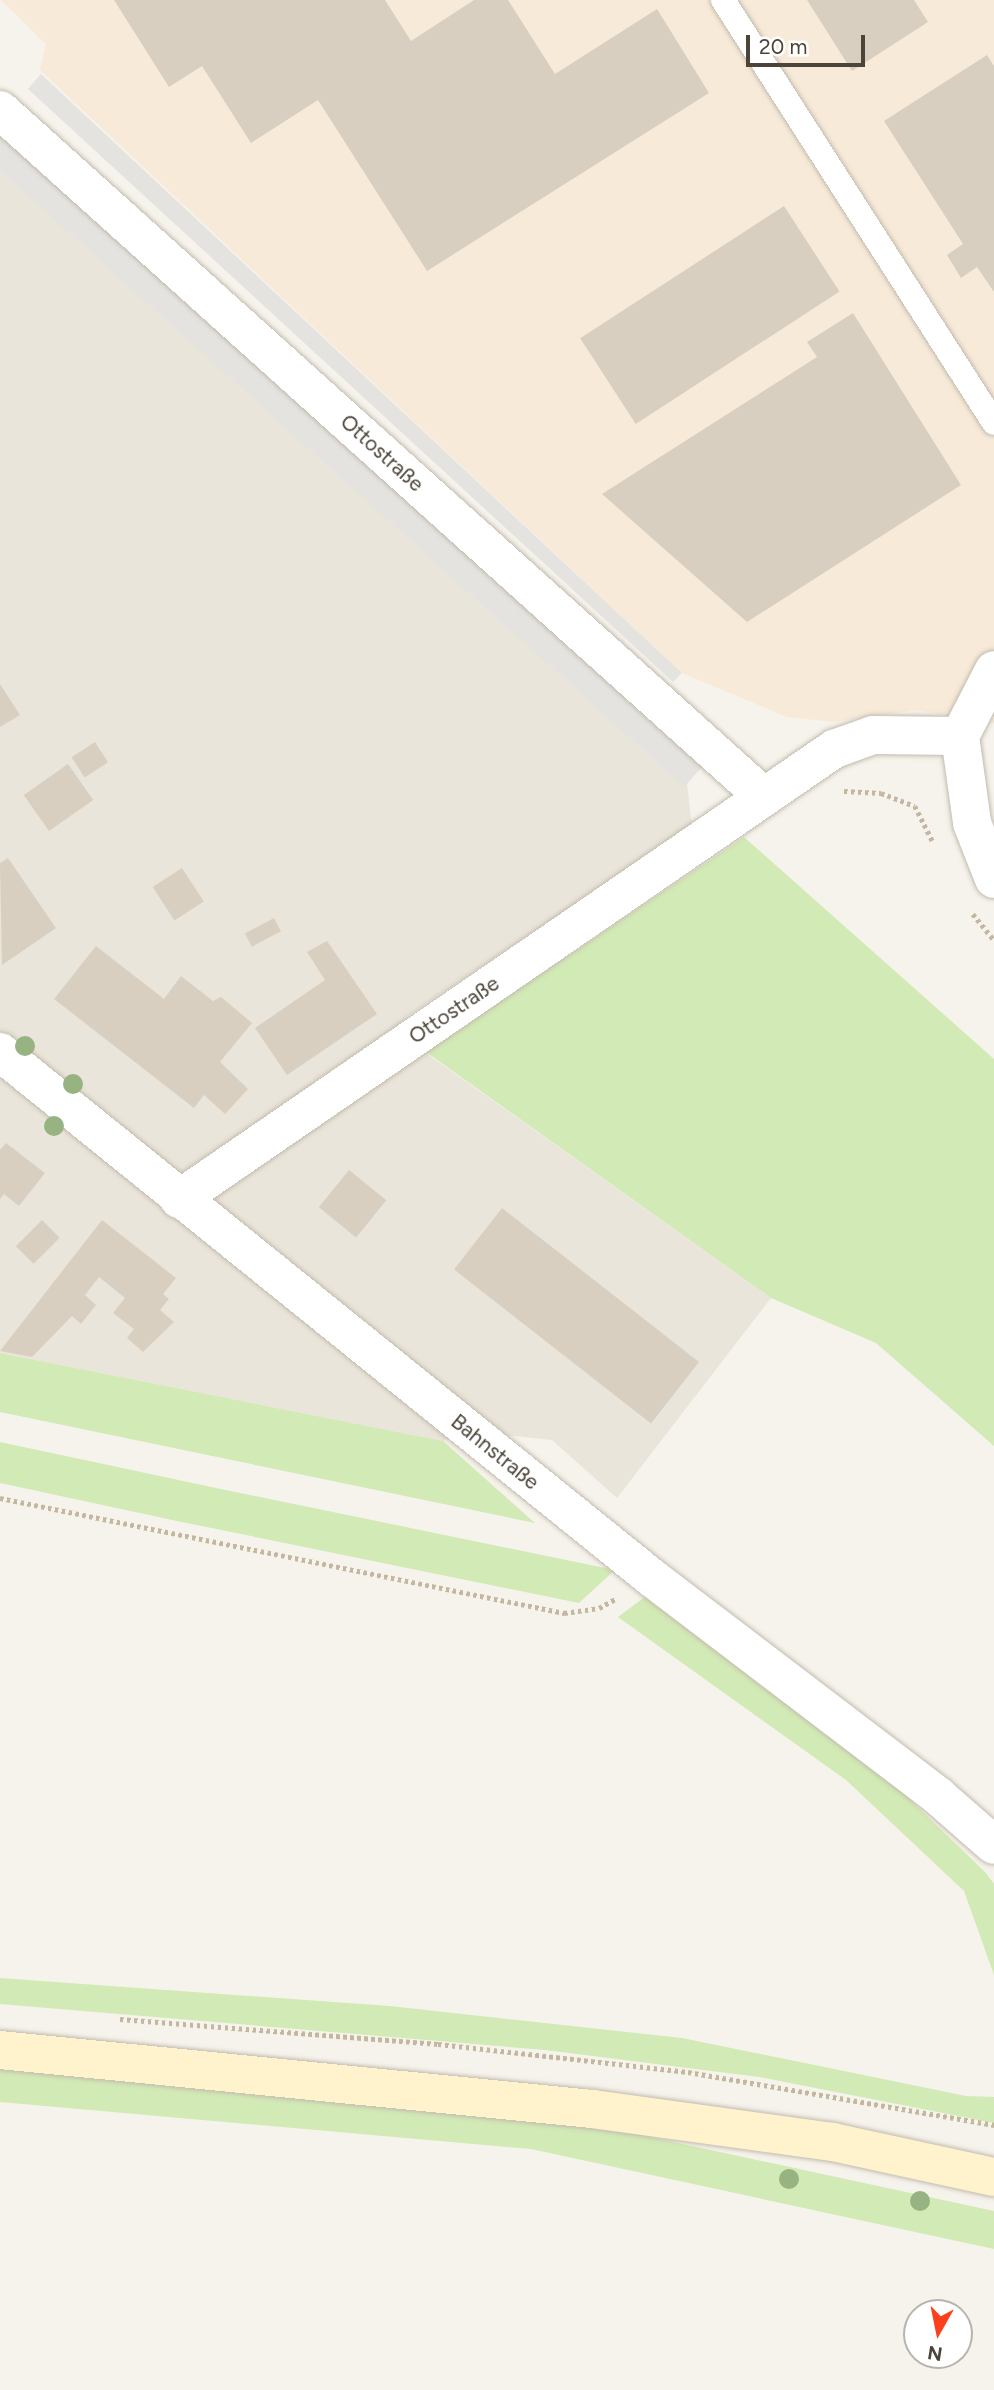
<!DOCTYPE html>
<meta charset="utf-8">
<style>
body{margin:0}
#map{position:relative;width:994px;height:2390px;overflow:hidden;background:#f6f3ec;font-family:Figtree,sans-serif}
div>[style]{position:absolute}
.residential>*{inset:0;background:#eae5da}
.commercial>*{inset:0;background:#f7ead8}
.green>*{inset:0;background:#d2eab5}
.parking>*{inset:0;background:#e5e3e0;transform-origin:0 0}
.building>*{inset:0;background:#d8cfc1;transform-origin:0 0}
.path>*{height:4.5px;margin-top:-2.25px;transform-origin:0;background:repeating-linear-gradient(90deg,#c4b79f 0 3.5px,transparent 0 7px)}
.roads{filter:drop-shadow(0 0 2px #c2bbae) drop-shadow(0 0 2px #c2bbae)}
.lane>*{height:24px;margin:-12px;padding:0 12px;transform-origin:12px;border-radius:12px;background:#fff}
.street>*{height:38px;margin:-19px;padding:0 19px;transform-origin:19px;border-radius:19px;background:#fff}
.secondary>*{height:38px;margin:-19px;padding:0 19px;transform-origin:19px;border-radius:19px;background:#fff3cd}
.trees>*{width:20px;height:20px;margin:-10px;border-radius:50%;background:#97b381}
span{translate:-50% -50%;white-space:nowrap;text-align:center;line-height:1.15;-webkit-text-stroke:5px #fff;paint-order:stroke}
.street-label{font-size:21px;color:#4b4439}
.north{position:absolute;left:903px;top:2299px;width:70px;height:70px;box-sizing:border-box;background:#fff;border:2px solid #b7b4b0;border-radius:50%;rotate:189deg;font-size:19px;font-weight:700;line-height:28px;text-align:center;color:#4b4439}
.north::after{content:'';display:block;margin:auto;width:24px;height:32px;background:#fc3f1d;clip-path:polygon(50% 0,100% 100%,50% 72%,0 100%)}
.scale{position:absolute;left:746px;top:35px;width:119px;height:32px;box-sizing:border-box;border:4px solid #4b4439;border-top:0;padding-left:9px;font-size:21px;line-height:24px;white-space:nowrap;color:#4b4439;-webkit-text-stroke:5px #fff;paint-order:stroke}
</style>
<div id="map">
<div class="residential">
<div style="clip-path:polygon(0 158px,687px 783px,692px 826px,406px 1017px,426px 1053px,771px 1298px,617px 1498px,552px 1440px,469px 1431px,443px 1441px,0 1353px)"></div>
</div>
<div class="commercial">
<div style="clip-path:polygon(1px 0,994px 0,994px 723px,916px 710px,833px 722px,787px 717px,682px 673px,40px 70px,46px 44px)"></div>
</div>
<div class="green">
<div style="clip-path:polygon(744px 837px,994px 1059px,994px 1446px,876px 1343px,771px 1298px,426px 1052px)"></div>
<div style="clip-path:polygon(0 1353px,443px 1441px,535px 1523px,0 1412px)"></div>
<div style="clip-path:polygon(0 1442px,216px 1488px,615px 1570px,579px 1603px,177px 1521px,0 1483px)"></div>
<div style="clip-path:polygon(646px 1596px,900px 1790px,986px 1873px,994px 1884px,994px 1975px,964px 1891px,846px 1780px,618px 1617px)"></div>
<div style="clip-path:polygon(0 1978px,390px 2006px,682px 2038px,966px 2096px,994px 2097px,994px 2123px,759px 2077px,545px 2050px,0 2004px)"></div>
<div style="clip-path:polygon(0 2069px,576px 2121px,994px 2211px,994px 2249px,531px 2149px,0 2102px)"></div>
</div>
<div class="parking">
<div style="clip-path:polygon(41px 74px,682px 673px,673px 682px,28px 89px)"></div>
<div style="left:0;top:121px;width:954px;height:37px;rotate:42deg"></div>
</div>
<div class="building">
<div style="clip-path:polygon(114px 0,385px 0,411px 41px,474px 0,508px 0,555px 74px,657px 9px,709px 93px,427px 271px,318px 100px,251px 143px,202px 66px,169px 87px)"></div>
<div style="clip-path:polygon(807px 0,914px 0,928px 22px,852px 71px)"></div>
<div style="clip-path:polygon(987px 55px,994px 66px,994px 292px,977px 267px,961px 278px,947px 255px,963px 244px,884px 121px)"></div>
<div style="left:784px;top:206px;width:102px;height:243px;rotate:57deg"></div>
<div style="clip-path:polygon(853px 313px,961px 485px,747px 622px,602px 494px,817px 357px,807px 342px)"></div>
<div style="clip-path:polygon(0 684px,20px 715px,0 727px)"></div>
<div style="left:95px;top:742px;width:24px;height:28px;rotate:57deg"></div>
<div style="left:68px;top:764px;width:44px;height:54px;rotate:55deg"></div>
<div style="clip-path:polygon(8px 858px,56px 928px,2px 965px,0 863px)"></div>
<div style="left:182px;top:868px;width:40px;height:35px;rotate:57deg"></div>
<div style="left:274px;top:918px;width:15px;height:33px;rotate:62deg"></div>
<div style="clip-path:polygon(327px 941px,377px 1014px,287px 1075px,255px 1028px,325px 980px,307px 952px)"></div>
<div style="clip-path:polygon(96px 946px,164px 999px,181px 976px,213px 1001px,221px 997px,252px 1023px,220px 1062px,248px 1089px,225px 1114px,204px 1095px,194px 1108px,54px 999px)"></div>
<div style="clip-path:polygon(6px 1143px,45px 1173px,19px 1206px,4px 1194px,0 1199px,0 1150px)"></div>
<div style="left:349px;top:1170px;width:48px;height:48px;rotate:39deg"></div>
<div style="left:502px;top:1208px;width:250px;height:78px;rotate:38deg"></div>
<div style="left:42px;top:1220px;width:25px;height:37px;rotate:45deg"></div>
<div style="clip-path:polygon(102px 1220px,176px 1278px,163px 1294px,169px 1299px,160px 1310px,174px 1322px,143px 1352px,127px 1338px,134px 1329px,113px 1313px,125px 1298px,99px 1277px,85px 1295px,96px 1305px,81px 1324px,72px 1316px,32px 1357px,0 1351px)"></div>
</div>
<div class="path">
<div style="left:844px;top:791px;width:37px;rotate:3deg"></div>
<div style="left:881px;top:793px;width:36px;rotate:21deg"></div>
<div style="left:915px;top:806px;width:40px;rotate:63.4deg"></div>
<div style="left:973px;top:914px;width:33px;rotate:51deg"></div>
<div style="left:0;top:1498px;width:576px;rotate:11.52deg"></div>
<div style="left:564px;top:1613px;width:35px;rotate:-8deg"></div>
<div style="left:599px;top:1608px;width:18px;rotate:-29deg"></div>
<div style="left:120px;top:2019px;width:319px;rotate:4.5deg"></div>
<div style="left:438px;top:2044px;width:252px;rotate:6.4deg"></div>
<div style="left:688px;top:2072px;width:311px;rotate:9.8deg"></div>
</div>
<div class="roads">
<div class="lane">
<div style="left:723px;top:0;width:502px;rotate:57.35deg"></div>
</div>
<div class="street">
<div style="left:0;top:110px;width:1027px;rotate:41.96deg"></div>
<div style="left:960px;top:736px;width:88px;rotate:82.1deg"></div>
<div style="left:972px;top:823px;width:60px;rotate:68.6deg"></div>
<div style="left:0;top:1052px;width:838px;rotate:38.89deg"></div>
<div style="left:652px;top:1578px;width:360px;rotate:37.3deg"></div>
<div style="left:938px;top:1796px;width:74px;rotate:41.2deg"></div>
<div style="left:179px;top:1199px;width:795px;rotate:-34.49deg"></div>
<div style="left:834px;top:749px;width:41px;rotate:-19.7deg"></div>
<div style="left:873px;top:735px;width:87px;rotate:0.7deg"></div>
<div style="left:960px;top:736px;width:74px;rotate:-62.7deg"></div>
</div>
<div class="secondary">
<div style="left:0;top:2050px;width:595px;rotate:5.69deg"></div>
<div style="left:592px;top:2109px;width:243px;rotate:7.8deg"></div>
<div style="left:833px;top:2142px;width:165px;rotate:12.3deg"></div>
</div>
</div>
<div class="trees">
<div style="left:25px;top:1046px"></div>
<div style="left:73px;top:1084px"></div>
<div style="left:54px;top:1126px"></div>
<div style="left:789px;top:2179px"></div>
<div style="left:920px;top:2201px"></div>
</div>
<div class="street-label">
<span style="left:382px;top:453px;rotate:42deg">Ottostraße</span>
<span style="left:454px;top:1010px;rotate:-34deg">Ottostraße</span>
<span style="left:495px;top:1452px;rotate:39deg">Bahnstraße</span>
</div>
<div class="north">N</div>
<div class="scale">20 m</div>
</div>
